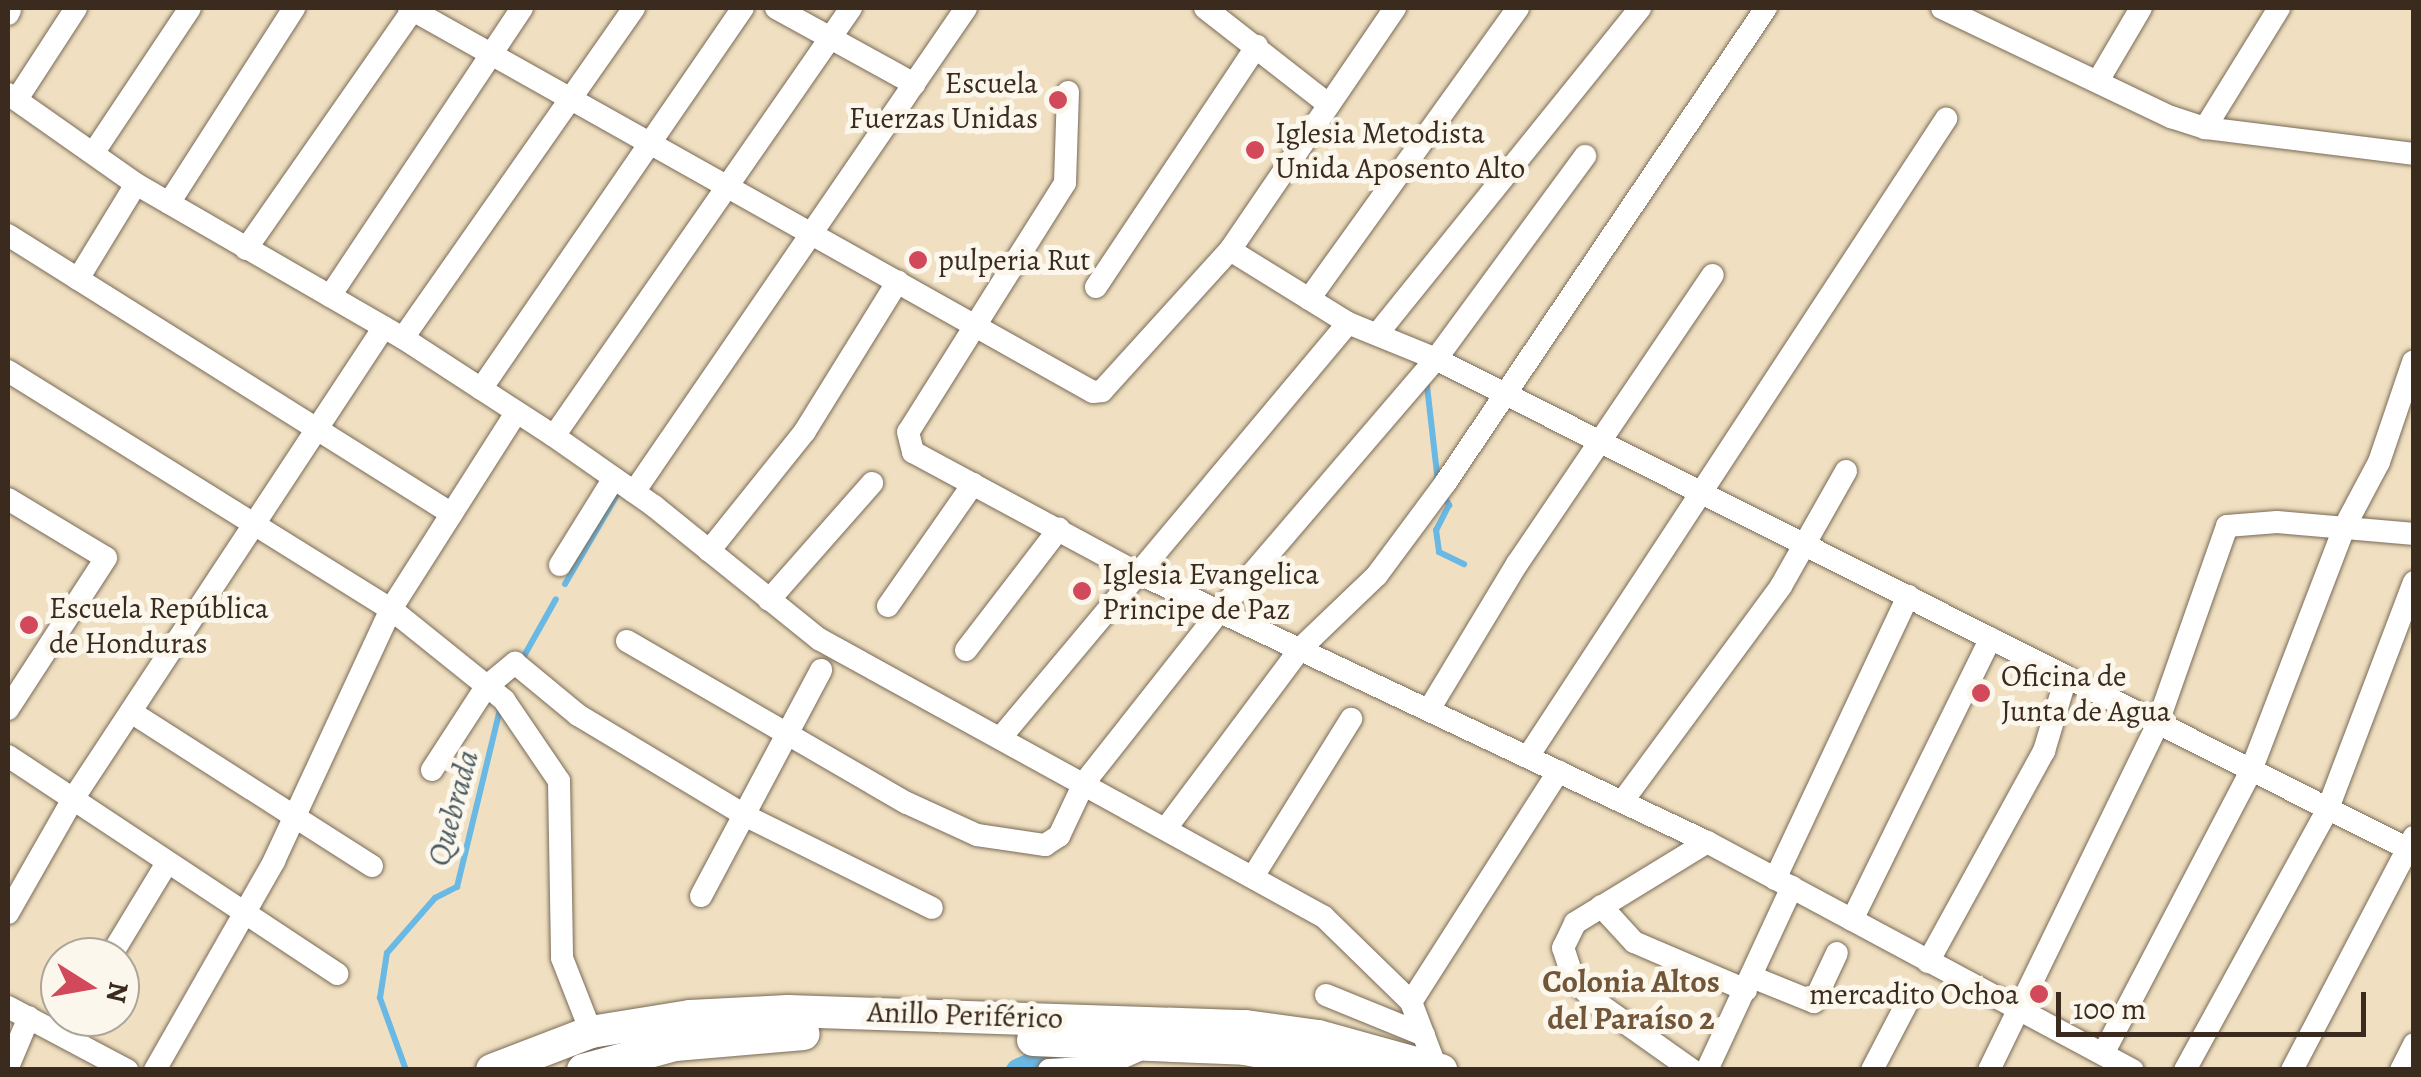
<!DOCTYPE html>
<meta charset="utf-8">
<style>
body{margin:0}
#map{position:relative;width:2421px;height:1077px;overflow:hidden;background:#f0e0c1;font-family:Alegreya,serif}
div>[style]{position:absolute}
.stream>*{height:6px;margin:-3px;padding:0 3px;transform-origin:3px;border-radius:3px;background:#6ab8e4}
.canal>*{height:22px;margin:-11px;padding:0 11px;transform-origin:11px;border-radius:11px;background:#6ab8e4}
.roads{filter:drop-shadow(0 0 2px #7a6a57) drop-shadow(0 0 2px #7a6a57)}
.minor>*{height:22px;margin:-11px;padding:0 11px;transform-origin:11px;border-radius:11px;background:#fff}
.highway>*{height:32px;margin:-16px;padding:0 16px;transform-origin:16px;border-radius:16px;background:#fff}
.dots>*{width:28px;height:28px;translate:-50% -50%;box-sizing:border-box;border:5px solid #fbf7ec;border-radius:50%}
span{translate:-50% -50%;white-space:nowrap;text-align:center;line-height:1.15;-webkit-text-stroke:10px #fbf7ec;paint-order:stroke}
.poi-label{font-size:30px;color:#3b2a1e}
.right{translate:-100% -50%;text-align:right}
.left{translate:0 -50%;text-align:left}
.street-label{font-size:30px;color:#3b2a1e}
.water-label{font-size:32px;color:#4b5c63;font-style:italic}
.neighbourhood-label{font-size:32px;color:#72563a;font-weight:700}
.frame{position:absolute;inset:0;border:10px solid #3b2a1e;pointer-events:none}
.north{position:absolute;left:40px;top:937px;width:100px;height:100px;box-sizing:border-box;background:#fbf7ec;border:2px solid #aea59a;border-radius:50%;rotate:101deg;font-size:28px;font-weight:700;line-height:40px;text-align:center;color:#3b2a1e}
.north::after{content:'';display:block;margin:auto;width:35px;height:45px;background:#d1495b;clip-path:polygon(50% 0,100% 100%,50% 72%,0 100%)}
.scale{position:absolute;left:2056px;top:992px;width:310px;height:45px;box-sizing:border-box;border:5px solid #3b2a1e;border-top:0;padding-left:12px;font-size:30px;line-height:35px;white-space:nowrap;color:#3b2a1e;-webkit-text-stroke:8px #fbf7ec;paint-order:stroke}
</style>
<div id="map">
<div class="stream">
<div style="left:1426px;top:377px;width:107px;rotate:83.5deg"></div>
<div style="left:1443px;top:494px;width:13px;rotate:61deg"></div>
<div style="left:1449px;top:505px;width:28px;rotate:117deg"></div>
<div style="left:1436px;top:530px;width:22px;rotate:82deg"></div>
<div style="left:1439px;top:552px;width:28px;rotate:26deg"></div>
<div style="left:565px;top:584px;width:105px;rotate:-59.8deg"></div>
<div style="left:524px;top:656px;width:65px;rotate:-60.7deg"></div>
<div style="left:406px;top:1070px;width:77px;rotate:-109.9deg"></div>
<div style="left:380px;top:998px;width:46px;rotate:-81.2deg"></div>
<div style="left:387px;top:953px;width:73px;rotate:-48.9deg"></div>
<div style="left:435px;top:898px;width:25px;rotate:-27deg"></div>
<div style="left:457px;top:887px;width:183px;rotate:-76.4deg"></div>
</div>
<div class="canal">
<div style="left:1017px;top:1070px;width:34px;rotate:-24deg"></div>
</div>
<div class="roads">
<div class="minor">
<div style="left:409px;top:8px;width:784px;rotate:29.31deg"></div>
<div style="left:1093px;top:392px;width:9px;rotate:-6deg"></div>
<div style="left:1102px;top:391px;width:190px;rotate:-47.8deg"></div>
<div style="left:1230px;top:250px;width:293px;rotate:-55.7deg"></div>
<div style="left:776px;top:8px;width:158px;rotate:28.8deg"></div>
<div style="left:1205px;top:8px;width:157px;rotate:38deg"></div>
<div style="left:1942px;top:8px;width:254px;rotate:25.5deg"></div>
<div style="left:2171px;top:117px;width:36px;rotate:18deg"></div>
<div style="left:2205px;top:128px;width:211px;rotate:7.1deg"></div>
<div style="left:8px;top:14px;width:4px;rotate:-63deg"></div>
<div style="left:2098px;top:81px;width:85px;rotate:-59.5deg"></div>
<div style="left:1068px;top:92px;width:91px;rotate:91.9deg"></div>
<div style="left:1065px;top:183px;width:294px;rotate:122.2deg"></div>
<div style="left:908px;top:432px;width:21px;rotate:76deg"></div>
<div style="left:913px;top:452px;width:258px;rotate:28.3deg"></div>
<div style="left:1140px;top:574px;width:627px;rotate:25.3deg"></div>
<div style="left:1707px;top:842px;width:483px;rotate:28.2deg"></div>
<div style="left:8px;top:94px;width:156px;rotate:35.1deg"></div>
<div style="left:136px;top:184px;width:308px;rotate:30deg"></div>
<div style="left:403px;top:338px;width:180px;rotate:33deg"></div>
<div style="left:554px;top:436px;width:122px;rotate:35deg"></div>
<div style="left:654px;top:506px;width:212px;rotate:38.9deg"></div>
<div style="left:819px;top:639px;width:576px;rotate:28.83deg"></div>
<div style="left:1324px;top:917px;width:122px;rotate:44.3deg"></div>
<div style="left:1411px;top:1002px;width:73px;rotate:69.1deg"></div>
<div style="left:17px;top:99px;width:108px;rotate:-57deg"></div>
<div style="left:2205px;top:128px;width:141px;rotate:-58.3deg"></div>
<div style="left:94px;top:152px;width:173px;rotate:-56.3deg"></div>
<div style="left:169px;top:203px;width:232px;rotate:-57.3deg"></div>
<div style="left:8px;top:235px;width:524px;rotate:32.14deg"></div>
<div style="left:246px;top:249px;width:292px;rotate:-55.1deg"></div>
<div style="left:1230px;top:250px;width:139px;rotate:31.7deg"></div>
<div style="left:1348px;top:323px;width:95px;rotate:22.2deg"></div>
<div style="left:1436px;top:359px;width:1095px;rotate:26.75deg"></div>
<div style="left:78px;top:279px;width:111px;rotate:-58.6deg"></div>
<div style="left:1096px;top:287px;width:290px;rotate:-56.3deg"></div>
<div style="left:330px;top:296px;width:346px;rotate:-56.3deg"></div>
<div style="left:1309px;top:299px;width:358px;rotate:-54.3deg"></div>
<div style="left:1378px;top:333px;width:417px;rotate:-51.1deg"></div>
<div style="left:403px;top:338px;width:403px;rotate:-55deg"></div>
<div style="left:8px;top:371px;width:451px;rotate:31.9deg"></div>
<div style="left:391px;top:609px;width:145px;rotate:38.8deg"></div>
<div style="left:504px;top:700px;width:98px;rotate:55.8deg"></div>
<div style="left:559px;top:781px;width:177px;rotate:89deg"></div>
<div style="left:562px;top:958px;width:79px;rotate:68.6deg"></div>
<div style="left:481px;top:389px;width:462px;rotate:-55.5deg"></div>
<div style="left:554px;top:436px;width:521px;rotate:-55.24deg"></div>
<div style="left:634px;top:492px;width:587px;rotate:-55.55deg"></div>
<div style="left:8px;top:499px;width:114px;rotate:31deg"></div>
<div style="left:106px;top:558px;width:180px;rotate:123deg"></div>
<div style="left:709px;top:551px;width:154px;rotate:-51.3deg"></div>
<div style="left:805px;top:431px;width:176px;rotate:-58.2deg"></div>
<div style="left:560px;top:565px;width:102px;rotate:-58.2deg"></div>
<div style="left:769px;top:600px;width:156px;rotate:-48.6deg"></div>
<div style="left:888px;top:606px;width:149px;rotate:-55.1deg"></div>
<div style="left:627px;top:641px;width:323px;rotate:30.1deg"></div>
<div style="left:907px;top:803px;width:77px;rotate:24.6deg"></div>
<div style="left:977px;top:835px;width:69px;rotate:8.4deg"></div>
<div style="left:1045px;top:845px;width:17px;rotate:-33deg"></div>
<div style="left:1059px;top:836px;width:59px;rotate:-64.7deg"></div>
<div style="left:1084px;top:783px;width:218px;rotate:-51.7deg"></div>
<div style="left:1219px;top:612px;width:333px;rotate:-49.4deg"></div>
<div style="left:1436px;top:359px;width:252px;rotate:-53.7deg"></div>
<div style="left:966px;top:650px;width:153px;rotate:-52.5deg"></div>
<div style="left:1430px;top:708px;width:168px;rotate:-58.9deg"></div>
<div style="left:1517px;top:564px;width:349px;rotate:-55.9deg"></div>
<div style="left:131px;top:712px;width:286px;rotate:32.6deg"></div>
<div style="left:1002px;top:736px;width:539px;rotate:-50.04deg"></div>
<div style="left:1529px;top:755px;width:761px;rotate:-56.75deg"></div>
<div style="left:8px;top:756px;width:395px;rotate:33.5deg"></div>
<div style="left:432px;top:770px;width:99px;rotate:-57deg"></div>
<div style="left:486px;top:687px;width:38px;rotate:-40deg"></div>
<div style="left:515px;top:663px;width:82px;rotate:39.5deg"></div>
<div style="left:578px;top:715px;width:198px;rotate:31deg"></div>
<div style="left:748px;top:817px;width:205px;rotate:26.3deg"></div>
<div style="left:1622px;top:802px;width:268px;rotate:-53.6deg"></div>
<div style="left:1781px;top:586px;width:132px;rotate:-60.5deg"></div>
<div style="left:1167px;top:827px;width:224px;rotate:-53.2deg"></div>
<div style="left:1301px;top:648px;width:105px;rotate:-43.8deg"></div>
<div style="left:1377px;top:575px;width:116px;rotate:-53.4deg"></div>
<div style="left:1446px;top:482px;width:572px;rotate:-55.98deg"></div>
<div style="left:1254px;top:875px;width:184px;rotate:-58.1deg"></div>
<div style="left:1775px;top:879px;width:313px;rotate:-64.8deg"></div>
<div style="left:701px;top:896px;width:256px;rotate:-62deg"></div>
<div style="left:1601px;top:906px;width:49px;rotate:47.5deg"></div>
<div style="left:1634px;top:942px;width:122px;rotate:23.2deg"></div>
<div style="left:8px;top:913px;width:131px;rotate:-60.3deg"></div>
<div style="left:73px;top:799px;width:565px;rotate:-56.62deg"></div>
<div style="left:1852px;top:920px;width:314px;rotate:-63.8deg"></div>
<div style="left:110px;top:957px;width:110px;rotate:-58.8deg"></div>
<div style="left:1928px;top:962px;width:241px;rotate:-61.2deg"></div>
<div style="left:2044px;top:751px;width:73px;rotate:-73.3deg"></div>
<div style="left:1752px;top:977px;width:67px;rotate:22deg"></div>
<div style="left:1814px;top:1002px;width:54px;rotate:-64.9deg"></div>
<div style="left:1326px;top:995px;width:106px;rotate:22.2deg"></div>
<div style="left:1411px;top:1002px;width:274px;rotate:-57.4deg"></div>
<div style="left:8px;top:1007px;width:135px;rotate:27.9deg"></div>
<div style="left:2103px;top:1054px;width:317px;rotate:-62.4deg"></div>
<div style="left:2250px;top:773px;width:265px;rotate:-69deg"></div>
<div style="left:2345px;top:526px;width:72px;rotate:-62deg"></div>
<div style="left:2379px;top:462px;width:106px;rotate:-71.2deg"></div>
<div style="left:8px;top:1067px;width:54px;rotate:-67.2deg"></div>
<div style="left:155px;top:1070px;width:241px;rotate:-60.3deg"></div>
<div style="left:274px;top:861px;width:278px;rotate:-65.1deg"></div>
<div style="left:391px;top:609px;width:232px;rotate:-57.5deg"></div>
<div style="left:1049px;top:1070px;width:52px;rotate:-3.3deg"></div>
<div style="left:1101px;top:1067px;width:49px;rotate:-24deg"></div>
<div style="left:1692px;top:1070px;width:118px;rotate:-144.7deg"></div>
<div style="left:1596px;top:1002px;width:33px;rotate:-134deg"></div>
<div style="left:1573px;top:978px;width:32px;rotate:-108deg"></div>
<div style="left:1563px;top:948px;width:28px;rotate:-64deg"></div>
<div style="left:1575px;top:923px;width:155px;rotate:-31.5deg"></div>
<div style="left:1707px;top:1070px;width:202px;rotate:-65.1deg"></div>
<div style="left:1872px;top:1070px;width:76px;rotate:-62.4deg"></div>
<div style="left:1989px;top:1070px;width:384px;rotate:-64deg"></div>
<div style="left:2157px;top:725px;width:211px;rotate:-70.6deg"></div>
<div style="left:2227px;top:526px;width:50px;rotate:-4.6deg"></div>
<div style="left:2277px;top:522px;width:138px;rotate:5deg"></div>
<div style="left:2185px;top:1070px;width:295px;rotate:-61.3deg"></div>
<div style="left:2327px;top:811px;width:245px;rotate:-69.2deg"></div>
<div style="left:2292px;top:1070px;width:263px;rotate:-62.4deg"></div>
<div style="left:2401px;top:1070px;width:29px;rotate:-63deg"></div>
</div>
<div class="highway">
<div style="left:1033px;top:1040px;width:212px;rotate:2.4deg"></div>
<div style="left:1245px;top:1049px;width:111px;rotate:10.9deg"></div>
<div style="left:492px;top:1070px;width:106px;rotate:-21deg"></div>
<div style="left:591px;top:1032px;width:100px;rotate:-9.2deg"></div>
<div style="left:690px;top:1016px;width:98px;rotate:-2.9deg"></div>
<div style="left:788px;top:1011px;width:458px;rotate:1.9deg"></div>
<div style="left:1246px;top:1026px;width:73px;rotate:7.9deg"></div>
<div style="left:1318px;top:1036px;width:128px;rotate:15.5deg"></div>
<div style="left:583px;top:1070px;width:95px;rotate:-15.2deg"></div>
<div style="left:675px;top:1045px;width:129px;rotate:-4.9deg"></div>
</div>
</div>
<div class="dots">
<div style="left:1058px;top:100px;background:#d1495b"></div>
<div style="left:1255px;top:150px;background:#d1495b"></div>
<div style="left:918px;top:260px;background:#d1495b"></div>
<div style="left:1082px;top:591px;background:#d1495b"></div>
<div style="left:29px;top:625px;background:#d1495b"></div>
<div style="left:1981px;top:693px;background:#d1495b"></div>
<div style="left:2039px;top:994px;background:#d1495b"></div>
</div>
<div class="poi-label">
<span class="right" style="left:1038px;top:100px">Escuela<br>Fuerzas Unidas</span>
<span class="left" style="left:1275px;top:150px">Iglesia Metodista<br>Unida Aposento Alto</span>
<span class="left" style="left:938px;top:260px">pulperia Rut</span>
<span class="left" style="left:1102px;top:591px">Iglesia Evangelica<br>Principe de Paz</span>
<span class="left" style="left:49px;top:625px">Escuela República<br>de Honduras</span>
<span class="left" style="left:2001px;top:693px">Oficina de<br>Junta de Agua</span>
<span class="right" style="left:2019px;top:994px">mercadito Ochoa</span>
</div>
<div class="street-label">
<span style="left:965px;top:1015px;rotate:2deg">Anillo Periférico</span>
</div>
<div class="water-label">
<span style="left:453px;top:808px;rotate:-75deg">Quebrada</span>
</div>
<div class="neighbourhood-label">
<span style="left:1631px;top:1000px">Colonia Altos<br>del Paraíso 2</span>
</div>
<div class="frame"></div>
<div class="north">N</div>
<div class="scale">100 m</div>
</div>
